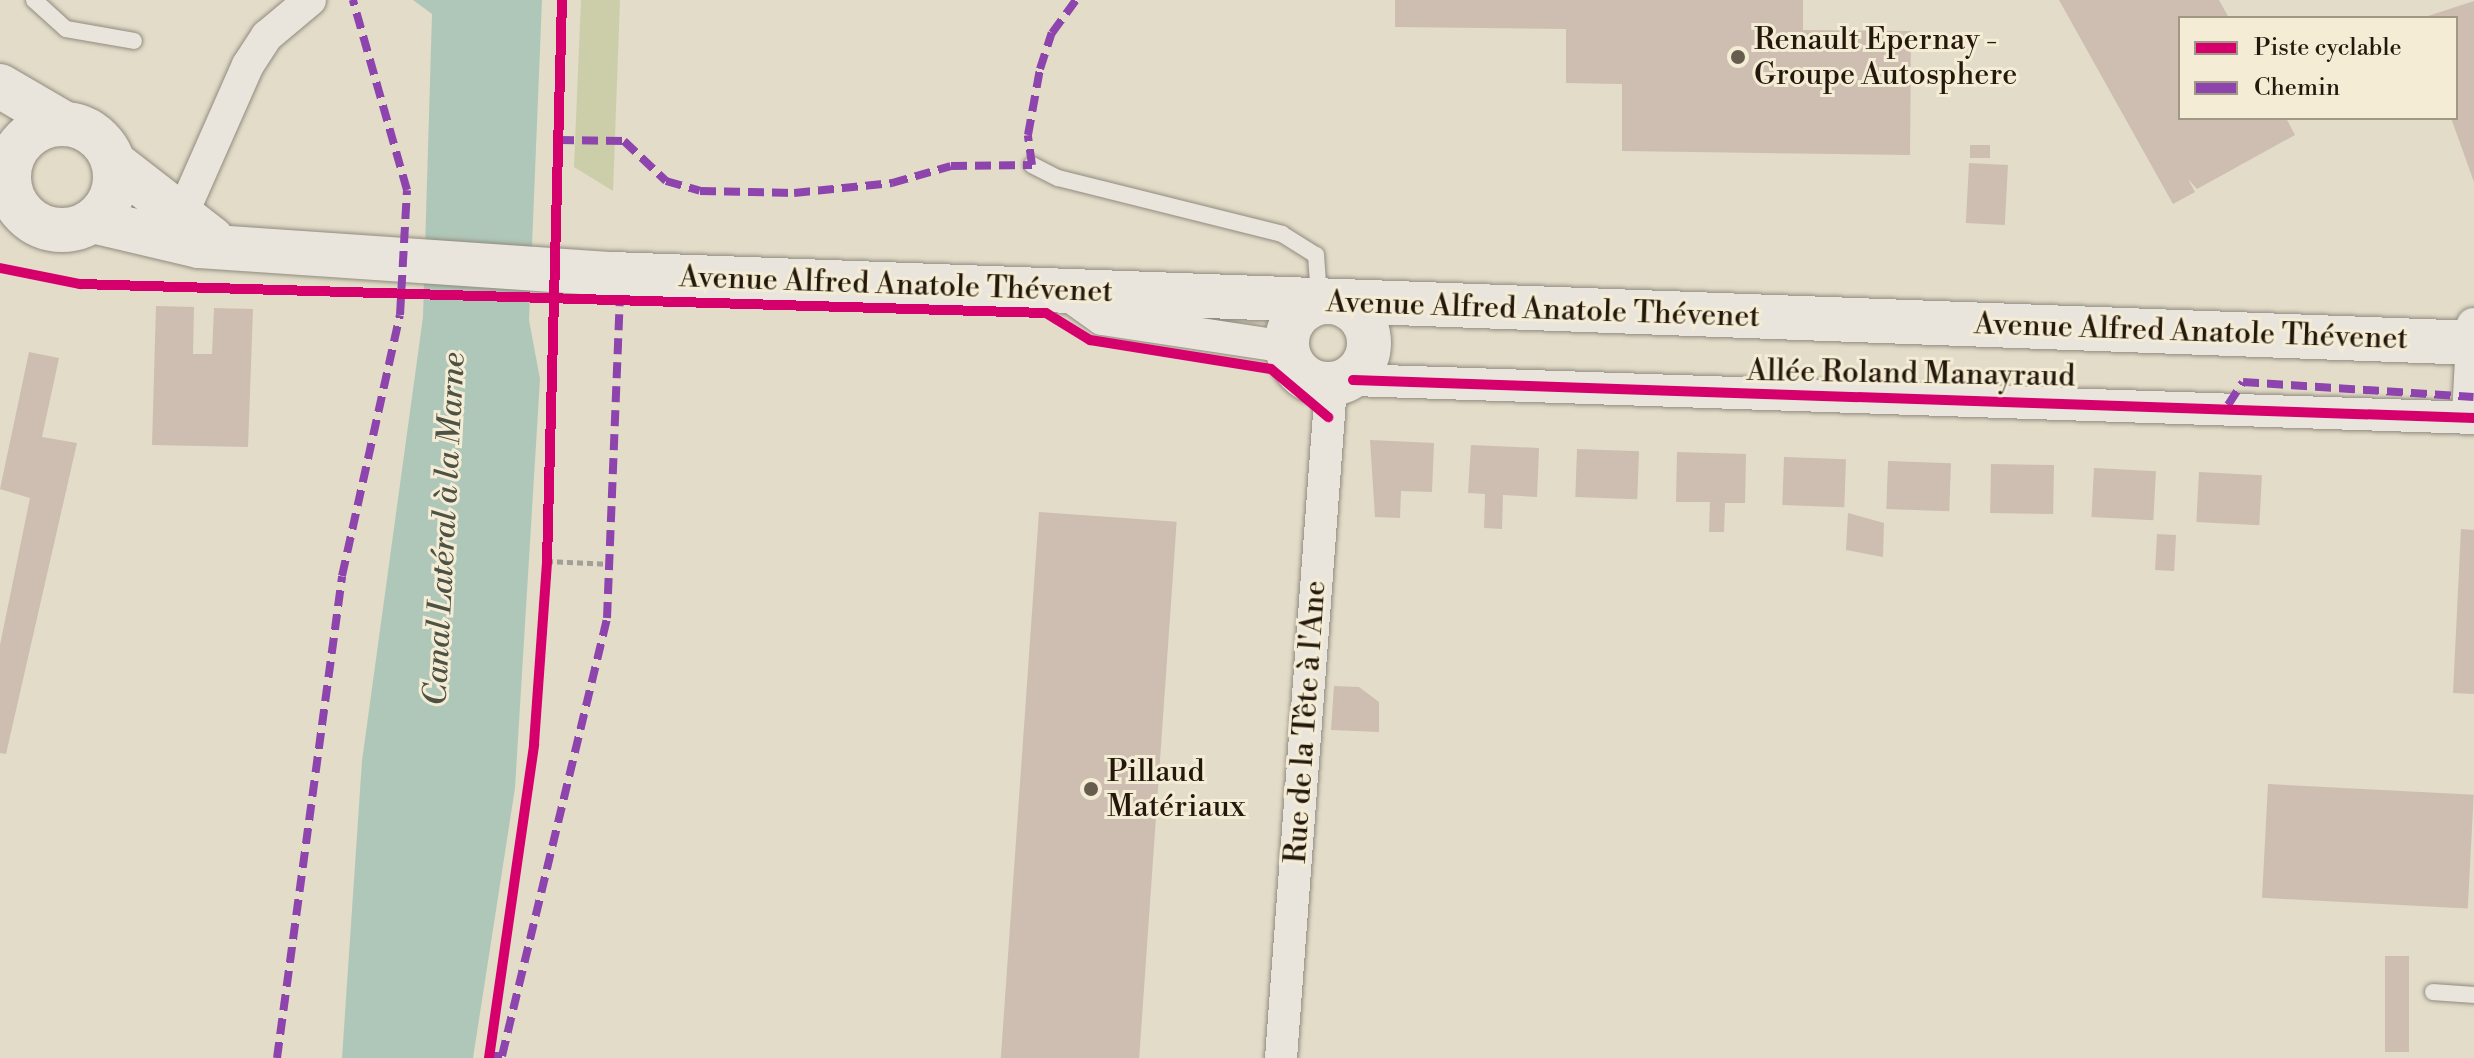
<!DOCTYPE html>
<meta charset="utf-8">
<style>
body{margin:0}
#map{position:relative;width:2474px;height:1058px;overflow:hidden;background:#e3dcc9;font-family:"Libre Bodoni",serif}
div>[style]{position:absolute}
.green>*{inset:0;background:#ccceaa}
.water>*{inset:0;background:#afc7b8}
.building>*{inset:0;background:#cdbeb1;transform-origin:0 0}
.path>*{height:5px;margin-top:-2.5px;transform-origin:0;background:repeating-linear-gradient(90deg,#a39f97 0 6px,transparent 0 10px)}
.roads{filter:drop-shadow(0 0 2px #908b7f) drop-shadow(0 0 2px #908b7f)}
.lane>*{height:16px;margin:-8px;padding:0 8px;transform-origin:8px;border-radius:8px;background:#e9e5dc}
.street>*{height:32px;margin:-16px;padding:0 16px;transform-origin:16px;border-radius:16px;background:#e9e5dc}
.secondary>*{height:44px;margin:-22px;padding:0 22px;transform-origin:22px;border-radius:22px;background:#e9e5dc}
.secondary>.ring{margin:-22px;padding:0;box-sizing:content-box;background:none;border:44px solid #e9e5dc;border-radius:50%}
.quiet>*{height:8px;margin-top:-4px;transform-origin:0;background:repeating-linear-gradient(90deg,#8e44ad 0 16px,transparent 0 24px)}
.cycleway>*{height:10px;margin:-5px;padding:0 5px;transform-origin:5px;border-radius:5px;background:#d6006c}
.dots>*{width:22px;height:22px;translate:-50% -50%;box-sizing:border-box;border:4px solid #f4ecd5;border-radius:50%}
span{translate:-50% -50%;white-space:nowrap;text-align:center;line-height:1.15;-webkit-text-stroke:6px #f4ecd5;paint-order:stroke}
.poi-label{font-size:30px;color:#24180c}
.left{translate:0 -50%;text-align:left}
.street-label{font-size:30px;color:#24180c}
.water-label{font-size:32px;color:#4d5245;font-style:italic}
.legend{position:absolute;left:2178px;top:16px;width:280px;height:104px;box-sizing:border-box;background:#f4ecd5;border:2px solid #a19785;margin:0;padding:10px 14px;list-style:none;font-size:24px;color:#24180c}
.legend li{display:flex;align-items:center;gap:16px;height:40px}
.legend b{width:40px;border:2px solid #a19785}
</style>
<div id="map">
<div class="green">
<div style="clip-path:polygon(581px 0,620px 0,613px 191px,574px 167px)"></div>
</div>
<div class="water">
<div style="clip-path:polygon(413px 0,542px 0,529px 320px,540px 379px,515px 788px,473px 1058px,342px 1058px,362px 761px,423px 317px,432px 14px)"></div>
</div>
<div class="building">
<div style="clip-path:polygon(1395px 0,1803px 0,1803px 30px,1911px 31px,1910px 155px,1622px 151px,1622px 84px,1566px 83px,1566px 29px,1395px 27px)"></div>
<div style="clip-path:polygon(2059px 0,2219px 0,2229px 18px,2180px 18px,2180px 118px,2286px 118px,2295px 135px,2197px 189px,2188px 179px,2195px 192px,2173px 204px)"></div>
<div style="clip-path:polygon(2474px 1px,2474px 182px,2451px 118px,2456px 18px,2425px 17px)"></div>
<div style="left:1970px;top:145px;width:20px;height:13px"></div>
<div style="left:1969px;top:163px;width:39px;height:60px;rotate:3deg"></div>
<div style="clip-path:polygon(156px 306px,194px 307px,193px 354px,212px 354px,214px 308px,253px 309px,248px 447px,152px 445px)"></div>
<div style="clip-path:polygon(29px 352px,59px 358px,42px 437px,77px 443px,6px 754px,0 753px,0 645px,30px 498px,0 489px)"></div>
<div style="clip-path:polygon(1370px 440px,1434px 443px,1432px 492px,1401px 491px,1400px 518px,1375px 517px)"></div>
<div style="clip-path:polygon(1471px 445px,1539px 448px,1537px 497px,1503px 495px,1502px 529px,1484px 528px,1485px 494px,1468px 493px)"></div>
<div style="left:1577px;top:449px;width:62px;height:48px;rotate:2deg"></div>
<div style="clip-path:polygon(1677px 452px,1746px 454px,1745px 503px,1725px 503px,1724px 532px,1709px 532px,1710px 502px,1676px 502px)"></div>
<div style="left:1784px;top:457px;width:62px;height:48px;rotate:2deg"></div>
<div style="left:1888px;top:461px;width:63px;height:48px;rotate:2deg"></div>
<div style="left:1991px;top:464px;width:63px;height:49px;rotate:1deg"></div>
<div style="left:2094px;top:468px;width:62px;height:49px;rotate:3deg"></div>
<div style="left:2199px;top:472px;width:63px;height:50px;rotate:3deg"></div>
<div style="left:1039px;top:512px;width:138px;height:547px;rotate:4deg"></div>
<div style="clip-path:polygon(1848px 513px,1884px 523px,1883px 557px,1846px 550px)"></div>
<div style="clip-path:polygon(2461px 529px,2474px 530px,2474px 694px,2453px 693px)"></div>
<div style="left:2157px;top:534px;width:19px;height:36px;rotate:3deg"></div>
<div style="clip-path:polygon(1334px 686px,1359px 687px,1379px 702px,1379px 732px,1331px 730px)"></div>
<div style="left:2268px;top:784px;width:206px;height:114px;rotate:3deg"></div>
<div style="left:2385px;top:956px;width:24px;height:96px"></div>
</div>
<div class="path">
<div style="left:547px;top:561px;width:65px;rotate:2.6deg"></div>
</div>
<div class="roads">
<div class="lane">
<div style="left:34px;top:0;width:43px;rotate:42.2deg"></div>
<div style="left:66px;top:29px;width:69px;rotate:10deg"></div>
<div style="left:1032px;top:165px;width:29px;rotate:27deg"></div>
<div style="left:1058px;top:178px;width:231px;rotate:14deg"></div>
<div style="left:1282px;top:234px;width:40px;rotate:32deg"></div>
<div style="left:1316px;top:255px;width:42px;rotate:85.9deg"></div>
<div style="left:2433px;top:992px;width:41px;rotate:4.2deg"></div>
</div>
<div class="street">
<div style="left:180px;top:219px;width:168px;rotate:-66.2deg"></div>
<div style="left:248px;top:65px;width:35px;rotate:-57deg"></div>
<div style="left:267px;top:36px;width:56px;rotate:-39.9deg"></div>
<div style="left:1061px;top:290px;width:50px;rotate:35.3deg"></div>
<div style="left:1102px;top:319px;width:187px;rotate:8.6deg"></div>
<div style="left:1353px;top:380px;width:1122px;rotate:1.94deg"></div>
<div style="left:2468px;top:415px;width:91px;rotate:-86.9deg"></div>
<div style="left:1281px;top:1058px;width:674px;rotate:-85.74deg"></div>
</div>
<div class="secondary">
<div style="left:0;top:86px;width:75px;rotate:30.3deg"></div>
<div class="ring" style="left:9px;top:124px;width:62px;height:62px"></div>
<div style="left:114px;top:163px;width:124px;rotate:37.8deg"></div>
<div style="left:93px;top:221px;width:109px;rotate:13.3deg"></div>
<div style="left:199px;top:246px;width:414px;rotate:3.9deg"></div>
<div style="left:612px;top:274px;width:1863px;rotate:2.12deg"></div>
<div class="ring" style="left:1287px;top:302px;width:38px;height:38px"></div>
</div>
</div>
<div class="quiet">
<div style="left:558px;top:140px;width:66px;rotate:0.9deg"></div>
<div style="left:624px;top:141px;width:58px;rotate:43.6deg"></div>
<div style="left:666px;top:181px;width:35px;rotate:16deg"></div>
<div style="left:700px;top:191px;width:94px;rotate:1.2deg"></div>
<div style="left:794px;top:193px;width:99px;rotate:-5.8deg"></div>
<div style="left:892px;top:183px;width:61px;rotate:-16.1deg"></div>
<div style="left:951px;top:166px;width:81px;rotate:-0.7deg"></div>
<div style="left:1032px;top:165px;width:30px;rotate:-98deg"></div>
<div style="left:1028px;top:135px;width:67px;rotate:-79.7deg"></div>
<div style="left:1040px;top:69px;width:38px;rotate:-72deg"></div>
<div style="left:1052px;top:33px;width:41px;rotate:-54deg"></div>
<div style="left:2228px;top:405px;width:27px;rotate:-57deg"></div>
<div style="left:2243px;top:382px;width:231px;rotate:3.7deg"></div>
<div style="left:489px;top:1056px;width:13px"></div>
<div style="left:502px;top:1056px;width:450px;rotate:-76.5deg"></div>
<div style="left:607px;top:618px;width:318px;rotate:-87.7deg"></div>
<div style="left:277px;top:1058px;width:486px;rotate:-82.3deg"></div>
<div style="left:342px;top:576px;width:267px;rotate:-77.5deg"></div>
<div style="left:400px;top:315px;width:125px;rotate:-86.8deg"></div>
<div style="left:407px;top:190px;width:198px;rotate:-105.9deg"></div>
</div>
<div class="cycleway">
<div style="left:0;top:268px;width:82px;rotate:11.3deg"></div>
<div style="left:80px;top:284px;width:966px;rotate:1.72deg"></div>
<div style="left:1046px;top:313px;width:52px;rotate:31.5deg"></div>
<div style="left:1090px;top:340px;width:183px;rotate:9.1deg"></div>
<div style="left:1271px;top:369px;width:75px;rotate:40.1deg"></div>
<div style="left:1353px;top:380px;width:1122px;rotate:1.94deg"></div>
<div style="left:489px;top:1058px;width:317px;rotate:-81.8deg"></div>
<div style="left:534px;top:744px;width:183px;rotate:-85.9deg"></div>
<div style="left:547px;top:561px;width:561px;rotate:-88.47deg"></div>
</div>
<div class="dots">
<div style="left:1738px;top:57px;background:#675d4e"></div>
<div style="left:1091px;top:789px;background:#675d4e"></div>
</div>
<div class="poi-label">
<span class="left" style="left:1754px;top:57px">Renault Epernay -<br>Groupe Autosphere</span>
<span class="left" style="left:1107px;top:789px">Pillaud<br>Matériaux</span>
</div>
<div class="street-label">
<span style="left:896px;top:285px;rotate:2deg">Avenue Alfred Anatole Thévenet</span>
<span style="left:1543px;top:310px;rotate:2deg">Avenue Alfred Anatole Thévenet</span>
<span style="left:2191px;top:332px;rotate:2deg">Avenue Alfred Anatole Thévenet</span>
<span style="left:1911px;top:374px;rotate:1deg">Allée Roland Manayraud</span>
<span style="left:1306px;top:722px;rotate:-86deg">Rue de la Tête à l'Ane</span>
</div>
<div class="water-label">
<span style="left:445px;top:529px;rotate:-87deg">Canal Latéral à la Marne</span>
</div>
<ul class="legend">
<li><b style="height:10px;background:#d6006c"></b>Piste cyclable</li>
<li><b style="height:10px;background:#8e44ad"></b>Chemin</li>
</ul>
</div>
